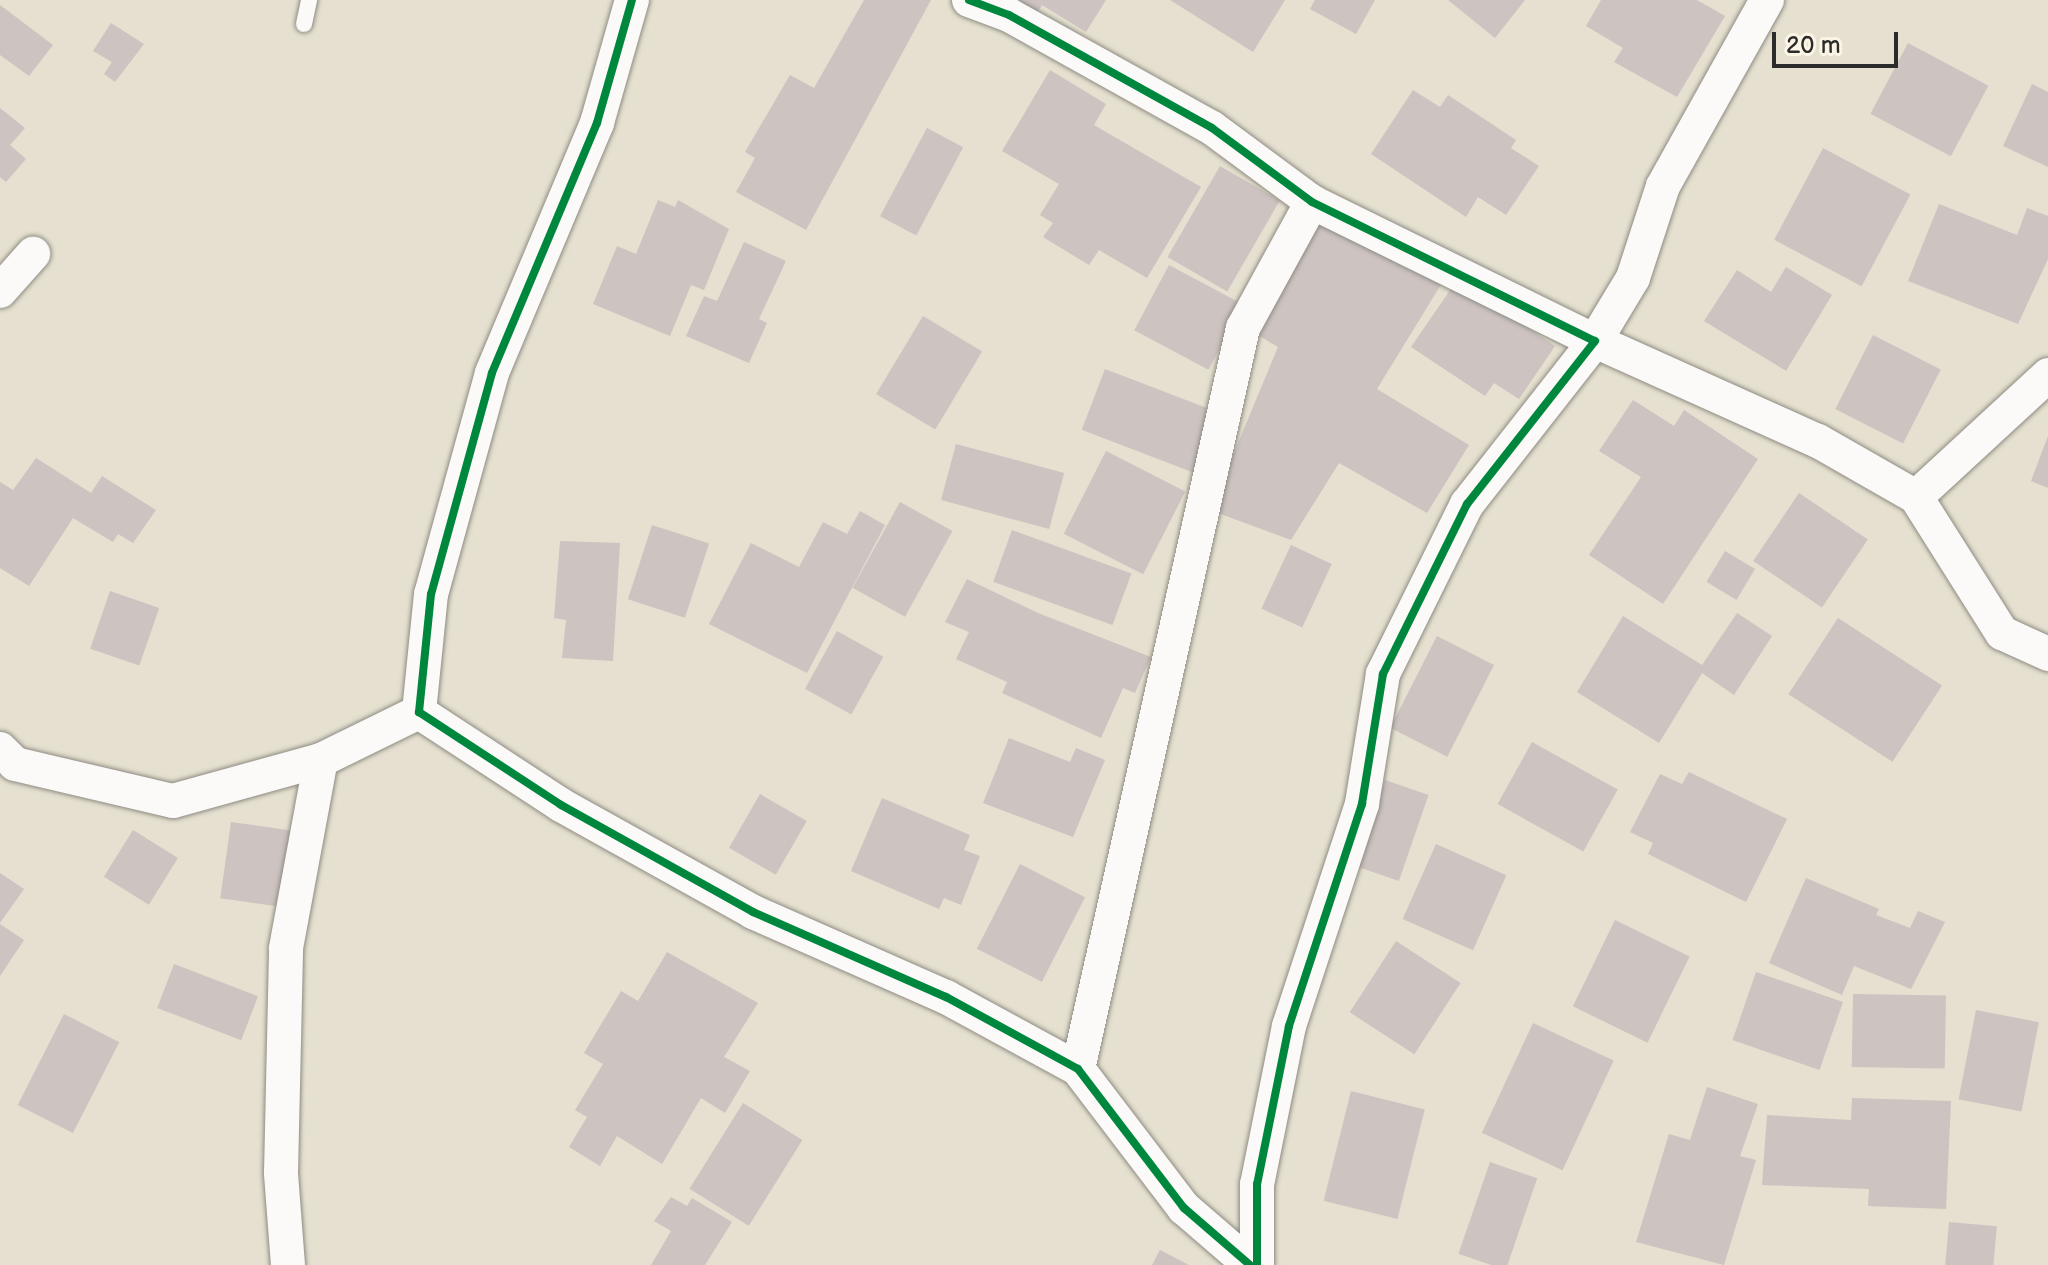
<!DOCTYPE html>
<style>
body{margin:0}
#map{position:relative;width:2048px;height:1265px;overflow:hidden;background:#e5e0cf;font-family:"Balsamiq Sans",sans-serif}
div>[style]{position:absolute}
.building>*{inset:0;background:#cdc3c1;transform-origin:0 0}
.roads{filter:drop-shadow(0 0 2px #8e8b83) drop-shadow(0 0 2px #8e8b83)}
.service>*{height:16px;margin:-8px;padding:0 8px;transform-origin:8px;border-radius:8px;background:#fbfaf8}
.minor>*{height:34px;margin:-17px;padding:0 17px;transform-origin:17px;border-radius:17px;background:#fbfaf8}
.cycleway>*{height:8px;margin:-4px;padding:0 4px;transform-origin:4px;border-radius:4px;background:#00873e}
span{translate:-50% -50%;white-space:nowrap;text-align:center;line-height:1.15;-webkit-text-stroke:6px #fcf5e5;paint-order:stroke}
.scale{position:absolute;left:1772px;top:32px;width:126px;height:36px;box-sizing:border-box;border:4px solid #2b2b2b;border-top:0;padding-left:10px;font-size:24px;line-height:28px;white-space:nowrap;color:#2b2b2b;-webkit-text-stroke:6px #fcf5e5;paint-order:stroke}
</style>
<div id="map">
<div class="building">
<div style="clip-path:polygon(864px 0,931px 0,806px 230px,736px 192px,755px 158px,745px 152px,790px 75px,814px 88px)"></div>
<div style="clip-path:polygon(1006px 0,1106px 0,1086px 32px,1042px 5px,1033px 20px)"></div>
<div style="clip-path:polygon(1170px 0,1285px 0,1253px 52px)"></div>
<div style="clip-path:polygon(1315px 0,1375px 0,1356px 34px,1310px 9px)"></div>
<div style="clip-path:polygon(1448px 0,1525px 0,1495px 38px)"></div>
<div style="clip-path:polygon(1601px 0,1697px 0,1725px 16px,1677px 97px,1614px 62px,1623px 48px,1586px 26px)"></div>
<div style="clip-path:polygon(0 5px,53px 45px,29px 76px,0 55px)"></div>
<div style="clip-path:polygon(111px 23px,144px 44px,115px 82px,104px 74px,112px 62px,93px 51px)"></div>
<div style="left:1908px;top:43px;width:91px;height:80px;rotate:28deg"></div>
<div style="clip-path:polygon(1050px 70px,1106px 104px,1094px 125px,1201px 187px,1147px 278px,1099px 250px,1089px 265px,1043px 237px,1053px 223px,1040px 215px,1059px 184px,1002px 151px)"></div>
<div style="clip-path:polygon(2032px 84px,2048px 92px,2048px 167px,2003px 146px)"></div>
<div style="clip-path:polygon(1413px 90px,1440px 107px,1448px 95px,1516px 140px,1511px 148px,1539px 166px,1506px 215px,1478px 197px,1466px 217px,1371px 154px)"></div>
<div style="clip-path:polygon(0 108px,25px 128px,10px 145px,26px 159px,6px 182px,0 177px)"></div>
<div style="left:927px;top:128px;width:41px;height:100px;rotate:28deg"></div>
<div style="left:1823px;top:148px;width:99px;height:104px;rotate:28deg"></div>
<div style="left:1220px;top:166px;width:69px;height:105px;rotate:30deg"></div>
<div style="clip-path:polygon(658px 200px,675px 207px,678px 200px,729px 229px,704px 290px,691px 285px,670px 336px,593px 304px,617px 246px,636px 254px)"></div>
<div style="clip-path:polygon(1939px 204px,2017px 235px,2027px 208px,2048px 216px,2048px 259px,2018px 324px,1908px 281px)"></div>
<div style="clip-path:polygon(1318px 211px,1445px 278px,1377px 389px,1469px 445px,1427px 513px,1339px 463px,1291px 540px,1210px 510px,1278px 347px,1253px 332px)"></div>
<div style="clip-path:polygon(744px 242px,786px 261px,759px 319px,767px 323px,749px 363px,686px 336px,704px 296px,717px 301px)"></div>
<div style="left:1169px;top:265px;width:84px;height:74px;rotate:28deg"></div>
<div style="clip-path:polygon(1786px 267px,1832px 295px,1786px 371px,1704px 321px,1737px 270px,1771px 292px)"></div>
<div style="clip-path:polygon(1457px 280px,1555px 346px,1519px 399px,1494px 383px,1485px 396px,1411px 347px)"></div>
<div style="left:923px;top:316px;width:69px;height:91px;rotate:31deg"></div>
<div style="left:1873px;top:335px;width:76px;height:83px;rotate:27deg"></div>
<div style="left:1105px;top:369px;width:123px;height:65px;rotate:21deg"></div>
<div style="clip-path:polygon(1633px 400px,1674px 426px,1684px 410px,1758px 459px,1663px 604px,1589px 555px,1641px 477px,1599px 451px)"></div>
<div style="clip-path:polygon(2048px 436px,2048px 488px,2031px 481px)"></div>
<div style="left:956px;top:444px;width:112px;height:58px;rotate:15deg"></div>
<div style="left:1106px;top:451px;width:89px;height:93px;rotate:27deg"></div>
<div style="clip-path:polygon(36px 458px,91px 493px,102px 476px,156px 510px,133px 543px,118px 534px,113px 542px,73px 518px,29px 586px,0 568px,0 482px,13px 490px)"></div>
<div style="left:1799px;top:493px;width:83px;height:82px;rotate:34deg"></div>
<div style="left:900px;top:502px;width:60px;height:98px;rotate:29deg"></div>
<div style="clip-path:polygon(860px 511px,885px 525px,807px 673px,709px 624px,751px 543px,799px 567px,823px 522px,847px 534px)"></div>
<div style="left:652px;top:525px;width:60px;height:78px;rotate:18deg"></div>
<div style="left:1012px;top:530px;width:127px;height:55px;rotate:20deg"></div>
<div style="clip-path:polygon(560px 541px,620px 543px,613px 661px,562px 658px,566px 620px,554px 618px)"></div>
<div style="left:1291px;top:545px;width:45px;height:70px;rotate:25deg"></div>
<div style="left:1725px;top:551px;width:35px;height:36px;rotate:31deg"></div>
<div style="clip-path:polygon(967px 579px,1038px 613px,1151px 657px,1135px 693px,1123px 688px,1101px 738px,1002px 693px,1007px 682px,956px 659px,969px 632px,945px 622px)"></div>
<div style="left:110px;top:591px;width:52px;height:61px;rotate:19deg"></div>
<div style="clip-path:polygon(1737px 613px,1772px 636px,1734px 695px,1702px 673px,1659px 743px,1577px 692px,1623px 616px,1702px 665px)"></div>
<div style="left:1838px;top:618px;width:124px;height:91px;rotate:33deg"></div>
<div style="left:837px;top:631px;width:53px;height:66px;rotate:29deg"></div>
<div style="left:1437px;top:636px;width:64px;height:103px;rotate:27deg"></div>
<div style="clip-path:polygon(1009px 738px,1070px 762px,1076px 748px,1105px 760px,1073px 837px,983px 803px)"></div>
<div style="left:1532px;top:742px;width:98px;height:71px;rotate:29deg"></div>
<div style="clip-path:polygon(1689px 772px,1787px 819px,1746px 902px,1648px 854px,1653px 843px,1630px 832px,1660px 774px,1682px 784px)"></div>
<div style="left:1385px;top:780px;width:46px;height:91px;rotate:19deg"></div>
<div style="left:760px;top:794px;width:54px;height:62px;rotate:30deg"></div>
<div style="clip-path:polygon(882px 798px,970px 835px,964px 850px,980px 856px,961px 905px,944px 898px,939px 909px,851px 871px)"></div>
<div style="left:231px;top:822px;width:66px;height:77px;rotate:8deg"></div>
<div style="left:133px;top:830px;width:53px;height:55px;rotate:32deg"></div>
<div style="left:1436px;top:844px;width:77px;height:82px;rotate:24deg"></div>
<div style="left:1020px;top:864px;width:73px;height:95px;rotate:27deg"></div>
<div style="clip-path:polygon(0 873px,24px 889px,0 923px)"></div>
<div style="clip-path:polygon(1806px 878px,1879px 909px,1876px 915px,1910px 928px,1918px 911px,1945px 922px,1911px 989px,1854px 966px,1842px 995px,1769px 963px)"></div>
<div style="left:1615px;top:920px;width:83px;height:96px;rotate:26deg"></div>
<div style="clip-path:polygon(0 924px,24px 940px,0 976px)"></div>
<div style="left:1396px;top:941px;width:77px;height:85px;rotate:33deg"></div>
<div style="clip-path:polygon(667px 952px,758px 1003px,724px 1057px,750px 1071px,725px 1113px,701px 1098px,662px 1164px,617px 1136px,600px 1166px,569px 1147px,587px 1117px,575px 1110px,603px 1064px,584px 1053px,621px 991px,638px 1001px)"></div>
<div style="left:174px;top:964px;width:90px;height:47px;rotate:21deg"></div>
<div style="left:1756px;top:972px;width:92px;height:72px;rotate:19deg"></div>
<div style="left:1853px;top:994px;width:93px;height:73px;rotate:1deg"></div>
<div style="left:1976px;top:1010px;width:64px;height:91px;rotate:11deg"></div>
<div style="left:64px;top:1014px;width:62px;height:102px;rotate:27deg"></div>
<div style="left:1533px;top:1023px;width:89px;height:121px;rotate:25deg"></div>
<div style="clip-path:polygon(1707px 1087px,1758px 1104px,1740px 1156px,1756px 1160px,1724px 1265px,1636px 1242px,1669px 1134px,1690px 1140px)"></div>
<div style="left:1351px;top:1091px;width:76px;height:113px;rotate:14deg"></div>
<div style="clip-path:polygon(1852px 1098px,1951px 1101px,1946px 1209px,1868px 1206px,1869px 1189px,1762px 1185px,1767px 1115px,1851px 1120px)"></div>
<div style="left:743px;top:1103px;width:70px;height:101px;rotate:32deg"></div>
<div style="left:1490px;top:1162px;width:50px;height:97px;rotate:19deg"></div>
<div style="clip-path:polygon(671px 1197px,687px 1206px,692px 1198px,732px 1222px,705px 1265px,651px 1265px,671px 1231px,654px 1221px)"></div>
<div style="left:1949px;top:1222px;width:48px;height:43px;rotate:5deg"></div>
<div style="clip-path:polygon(1160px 1250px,1189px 1265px,1152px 1265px)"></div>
</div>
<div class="roads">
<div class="service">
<div style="left:304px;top:24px;width:25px;rotate:-78deg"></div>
</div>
<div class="minor">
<div style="left:632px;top:0;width:128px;rotate:105.9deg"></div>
<div style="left:597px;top:123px;width:271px;rotate:112.8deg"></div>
<div style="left:492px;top:373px;width:229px;rotate:105.4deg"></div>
<div style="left:431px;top:594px;width:119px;rotate:95.8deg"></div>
<div style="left:419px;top:712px;width:170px;rotate:33.2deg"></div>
<div style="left:561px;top:805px;width:220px;rotate:29.1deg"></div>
<div style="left:753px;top:912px;width:211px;rotate:23.8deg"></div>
<div style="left:946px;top:997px;width:150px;rotate:28.6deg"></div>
<div style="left:1078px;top:1069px;width:175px;rotate:52.7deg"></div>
<div style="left:1184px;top:1208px;width:87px;rotate:40.8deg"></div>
<div style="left:969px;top:0;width:43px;rotate:20.6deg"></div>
<div style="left:1009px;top:15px;width:232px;rotate:29.1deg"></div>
<div style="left:1212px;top:128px;width:124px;rotate:36.5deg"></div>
<div style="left:1312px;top:202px;width:315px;rotate:26.2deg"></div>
<div style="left:1595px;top:341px;width:207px;rotate:128.1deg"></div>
<div style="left:1467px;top:504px;width:190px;rotate:116.3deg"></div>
<div style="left:1383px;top:674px;width:132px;rotate:99.2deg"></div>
<div style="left:1362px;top:804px;width:234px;rotate:108.2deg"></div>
<div style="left:1289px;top:1026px;width:161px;rotate:101.4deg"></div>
<div style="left:1257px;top:1184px;width:81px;rotate:90deg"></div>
<div style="left:1767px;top:0;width:213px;rotate:119.2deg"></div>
<div style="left:1663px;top:186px;width:97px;rotate:108.1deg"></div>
<div style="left:1633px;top:278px;width:74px;rotate:121.1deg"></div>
<div style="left:1595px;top:341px;width:244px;rotate:24.2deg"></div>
<div style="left:1818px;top:441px;width:113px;rotate:29.7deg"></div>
<div style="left:1916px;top:497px;width:161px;rotate:57.7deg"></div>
<div style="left:2002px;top:633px;width:51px;rotate:24.5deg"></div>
<div style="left:0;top:291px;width:50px;rotate:-48.3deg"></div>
<div style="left:1916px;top:497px;width:180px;rotate:-42.7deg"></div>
<div style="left:0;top:749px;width:21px;rotate:45deg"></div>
<div style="left:15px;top:764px;width:162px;rotate:13.2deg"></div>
<div style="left:173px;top:801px;width:154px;rotate:-15.5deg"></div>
<div style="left:321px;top:760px;width:109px;rotate:-26.1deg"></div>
<div style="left:1078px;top:1069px;width:759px;rotate:-77.45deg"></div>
<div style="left:1243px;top:328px;width:144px;rotate:-61.3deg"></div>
<div style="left:288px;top:1265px;width:92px;rotate:-94.4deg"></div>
<div style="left:281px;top:1173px;width:225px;rotate:-88.7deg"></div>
<div style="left:286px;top:948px;width:191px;rotate:-79.5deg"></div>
</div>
</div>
<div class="cycleway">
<div style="left:632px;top:0;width:128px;rotate:105.9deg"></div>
<div style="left:597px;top:123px;width:271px;rotate:112.8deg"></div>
<div style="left:492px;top:373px;width:229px;rotate:105.4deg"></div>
<div style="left:431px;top:594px;width:119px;rotate:95.8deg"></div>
<div style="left:419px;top:712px;width:170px;rotate:33.2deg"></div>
<div style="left:561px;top:805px;width:220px;rotate:29.1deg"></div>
<div style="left:753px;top:912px;width:211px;rotate:23.8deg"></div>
<div style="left:946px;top:997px;width:150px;rotate:28.6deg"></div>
<div style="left:1078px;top:1069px;width:175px;rotate:52.7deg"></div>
<div style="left:1184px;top:1208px;width:87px;rotate:40.8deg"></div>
<div style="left:969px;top:0;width:43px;rotate:20.6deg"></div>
<div style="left:1009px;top:15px;width:232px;rotate:29.1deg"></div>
<div style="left:1212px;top:128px;width:124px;rotate:36.5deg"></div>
<div style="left:1312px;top:202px;width:315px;rotate:26.2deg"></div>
<div style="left:1595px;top:341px;width:207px;rotate:128.1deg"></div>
<div style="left:1467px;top:504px;width:190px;rotate:116.3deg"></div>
<div style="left:1383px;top:674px;width:132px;rotate:99.2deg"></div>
<div style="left:1362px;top:804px;width:234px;rotate:108.2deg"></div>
<div style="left:1289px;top:1026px;width:161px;rotate:101.4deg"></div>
<div style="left:1257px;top:1184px;width:81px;rotate:90deg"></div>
</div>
<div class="scale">20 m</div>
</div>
